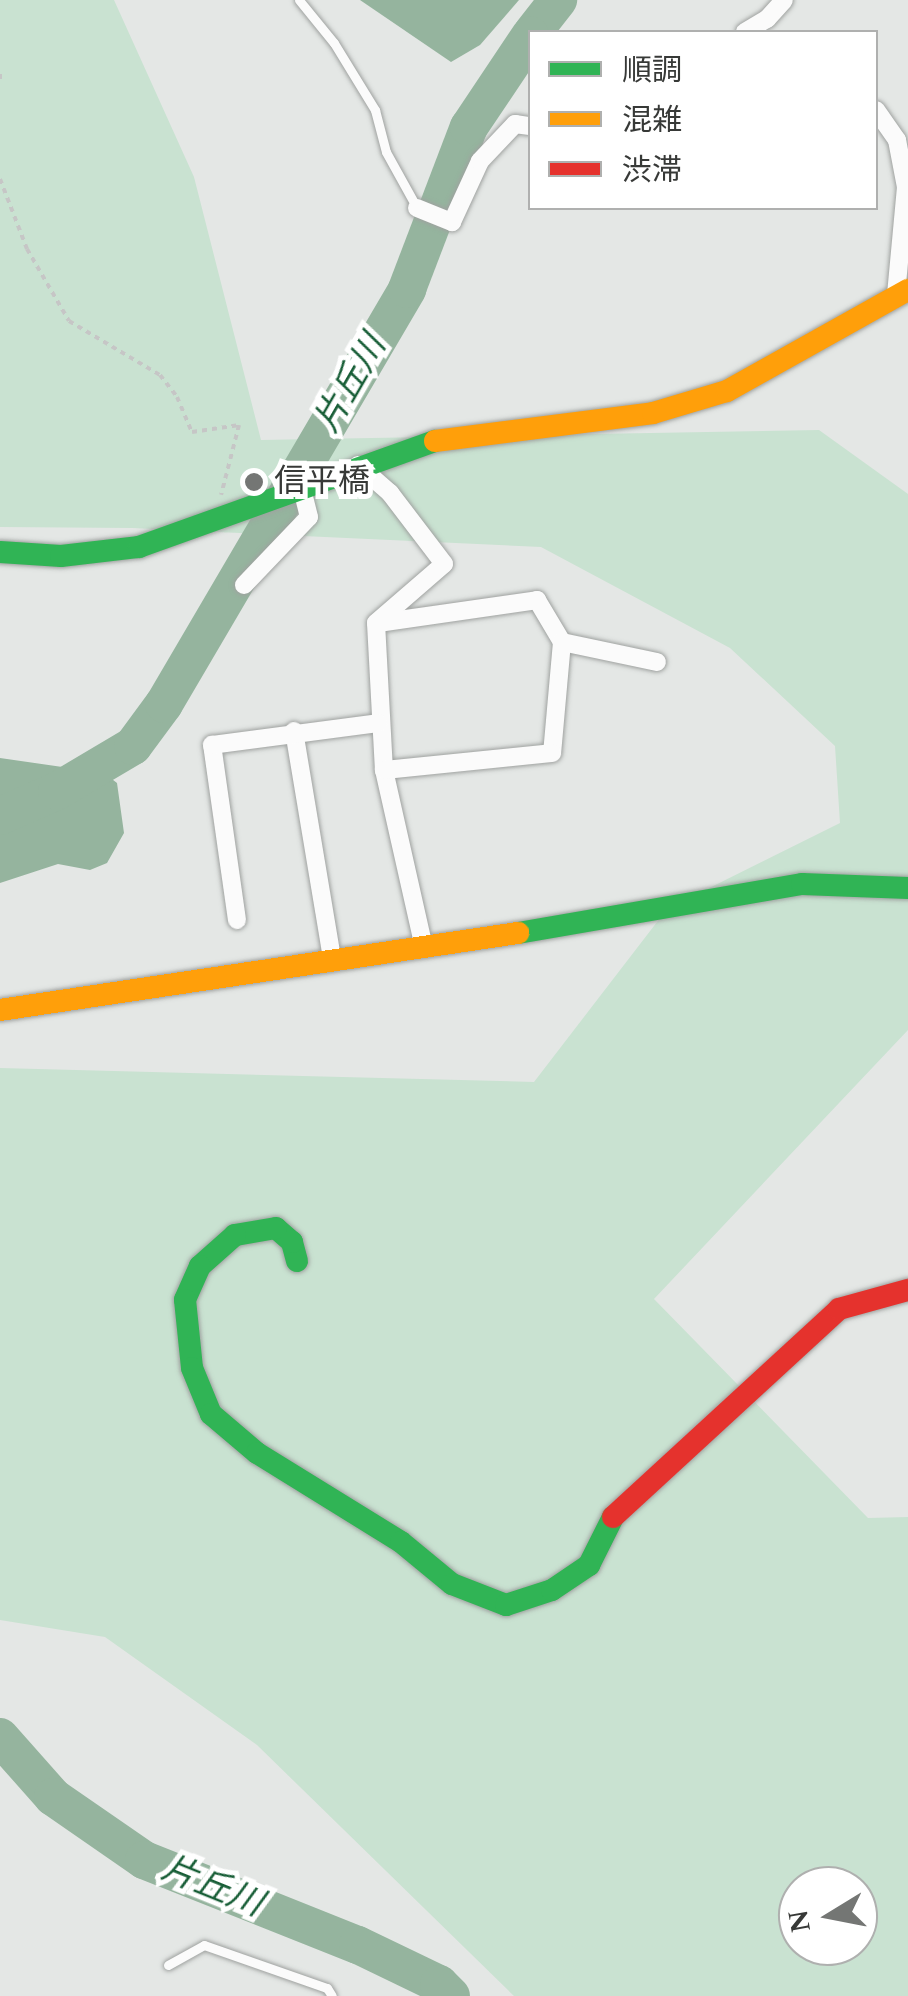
<!DOCTYPE html>
<meta charset="utf-8">
<style>
body{margin:0}
#map{position:relative;width:908px;height:1996px;overflow:hidden;background:#e4e7e5;font-family:Spectral,"Noto Sans JP",serif}
div>[style]{position:absolute}
.green>*{inset:0;background:#c9e2d1}
.water>*{inset:0;background:#95b49e}
.river>*{height:38px;margin:-19px;padding:0 19px;transform-origin:19px;border-radius:19px;background:#95b49e}
.path>*{height:4px;margin-top:-2px;transform-origin:0;background:repeating-linear-gradient(90deg,#c6c6c6 0 5px,transparent 0 10px)}
.roads{filter:drop-shadow(0 0 2px #9fa2a0) drop-shadow(0 0 2px #9fa2a0)}
.lane>*{height:9px;margin:-4.5px;padding:0 4.5px;transform-origin:4.5px;border-radius:4.5px;background:#fbfbfb}
.street>*{height:18px;margin:-9px;padding:0 9px;transform-origin:9px;border-radius:9px;background:#fbfbfb}
.fast>*{height:22px;margin:-11px;padding:0 11px;transform-origin:11px;border-radius:11px;background:#30b455}
.slow>*{height:22px;margin:-11px;padding:0 11px;transform-origin:11px;border-radius:11px;background:#ff9f0a}
.jam>*{height:22px;margin:-11px;padding:0 11px;transform-origin:11px;border-radius:11px;background:#e5322d}
.dots>*{width:28px;height:28px;translate:-50% -50%;box-sizing:border-box;border:5px solid #fff;border-radius:50%}
span{translate:-50% -50%;white-space:nowrap;text-align:center;line-height:1.15;-webkit-text-stroke:10px #fff;paint-order:stroke}
.poi-label{font-size:32px;color:#373937}
.left{translate:0 -50%;text-align:left}
.water-label{font-size:35px;color:#185e37;font-style:italic}
.legend{position:absolute;left:528px;top:30px;width:350px;height:180px;box-sizing:border-box;background:#fff;border:2px solid #afb0af;margin:0;padding:12px 18px;list-style:none;font-size:30px;color:#373937}
.legend li{display:flex;align-items:center;gap:20px;height:50px}
.legend b{width:50px;border:2px solid #afb0af}
.north{position:absolute;left:778px;top:1866px;width:100px;height:100px;box-sizing:border-box;background:#fff;border:2px solid #afb0af;border-radius:50%;rotate:260deg;font-size:28px;font-weight:700;line-height:40px;text-align:center;color:#373937}
.north::after{content:'';display:block;margin:auto;width:35px;height:45px;background:#747674;clip-path:polygon(50% 0,100% 100%,50% 72%,0 100%)}
</style>
<div id="map">
<div class="green">
<div style="clip-path:polygon(evenodd,0 0,114px 0,194px 177px,261px 440px,819px 430px,908px 494px,908px 1030px,654px 1299px,868px 1518px,908px 1517px,908px 1996px,514px 1996px,257px 1745px,105px 1637px,0 1620px,0 1068px,534px 1082px,667px 909px,840px 823px,835px 746px,730px 648px,541px 547px,132px 528px,0 527px,0 0,798px 1886px,858px 1886px,858px 1946px,798px 1946px,798px 1886px)"></div>
</div>
<div class="water">
<div style="clip-path:polygon(360px 0,519px 0,480px 45px,451px 62px)"></div>
<div style="clip-path:polygon(0 758px,104px 773px,117px 783px,124px 833px,107px 863px,90px 870px,58px 864px,0 883px)"></div>
</div>
<div class="river">
<div style="left:533px;top:32px;width:41px;rotate:-52deg"></div>
<div style="left:0;top:816px;width:62px;rotate:-23.7deg"></div>
<div style="left:57px;top:791px;width:88px;rotate:-30.6deg"></div>
<div style="left:133px;top:746px;width:52px;rotate:-53.6deg"></div>
<div style="left:164px;top:704px;width:481px;rotate:-59.6deg"></div>
<div style="left:407px;top:289px;width:173px;rotate:-69.1deg"></div>
<div style="left:469px;top:127px;width:110px;rotate:-56.2deg"></div>
<div style="left:0;top:1737px;width:80px;rotate:48.5deg"></div>
<div style="left:53px;top:1797px;width:111px;rotate:34.7deg"></div>
<div style="left:144px;top:1860px;width:230px;rotate:21.7deg"></div>
<div style="left:358px;top:1945px;width:90px;rotate:25.7deg"></div>
<div style="left:439px;top:1984px;width:17px;rotate:45deg"></div>
</div>
<div class="path">
<div style="left:0;top:74px;width:9px;rotate:90deg"></div>
<div style="left:0;top:179px;width:75px;rotate:68.9deg"></div>
<div style="left:27px;top:249px;width:83px;rotate:59.7deg"></div>
<div style="left:69px;top:321px;width:106px;rotate:30.7deg"></div>
<div style="left:160px;top:375px;width:28px;rotate:52deg"></div>
<div style="left:177px;top:397px;width:38px;rotate:67deg"></div>
<div style="left:192px;top:432px;width:48px;rotate:-8.5deg"></div>
<div style="left:239px;top:425px;width:72px;rotate:104.4deg"></div>
</div>
<div class="roads">
<div class="lane">
<div style="left:299px;top:0;width:55px;rotate:50.9deg"></div>
<div style="left:334px;top:43px;width:79px;rotate:58.5deg"></div>
<div style="left:375px;top:110px;width:43px;rotate:75.3deg"></div>
<div style="left:386px;top:152px;width:64px;rotate:61deg"></div>
<div style="left:168px;top:1965px;width:41px;rotate:-29.1deg"></div>
<div style="left:204px;top:1945px;width:130px;rotate:19.3deg"></div>
<div style="left:327px;top:1988px;width:9px;rotate:58deg"></div>
</div>
<div class="street">
<div style="left:745px;top:32px;width:26px;rotate:-31deg"></div>
<div style="left:767px;top:19px;width:25px;rotate:-48deg"></div>
<div style="left:876px;top:110px;width:37px;rotate:55deg"></div>
<div style="left:897px;top:140px;width:48px;rotate:79.2deg"></div>
<div style="left:906px;top:187px;width:107px;rotate:95.3deg"></div>
<div style="left:417px;top:208px;width:38px;rotate:22deg"></div>
<div style="left:452px;top:222px;width:67px;rotate:-65.3deg"></div>
<div style="left:480px;top:161px;width:51px;rotate:-46.6deg"></div>
<div style="left:515px;top:124px;width:15px;rotate:8deg"></div>
<div style="left:358px;top:465px;width:43px;rotate:41.2deg"></div>
<div style="left:390px;top:493px;width:89px;rotate:52.7deg"></div>
<div style="left:444px;top:564px;width:90px;rotate:139.1deg"></div>
<div style="left:376px;top:623px;width:147px;rotate:86.9deg"></div>
<div style="left:384px;top:770px;width:177px;rotate:77.3deg"></div>
<div style="left:244px;top:585px;width:94px;rotate:-46.3deg"></div>
<div style="left:309px;top:517px;width:32px;rotate:-104deg"></div>
<div style="left:378px;top:623px;width:161px;rotate:-8.2deg"></div>
<div style="left:537px;top:600px;width:49px;rotate:59.2deg"></div>
<div style="left:562px;top:642px;width:111px;rotate:95.1deg"></div>
<div style="left:552px;top:753px;width:169px;rotate:174.2deg"></div>
<div style="left:562px;top:642px;width:97px;rotate:11.9deg"></div>
<div style="left:294px;top:731px;width:231px;rotate:80.5deg"></div>
<div style="left:237px;top:920px;width:177px;rotate:-98.1deg"></div>
<div style="left:212px;top:745px;width:168px;rotate:-7.5deg"></div>
</div>
<div class="fast">
<div style="left:0;top:552px;width:61px;rotate:3.8deg"></div>
<div style="left:61px;top:556px;width:79px;rotate:-6.6deg"></div>
<div style="left:139px;top:547px;width:314px;rotate:-19.7deg"></div>
<div style="left:518px;top:933px;width:288px;rotate:-9.8deg"></div>
<div style="left:802px;top:884px;width:106px;rotate:2.2deg"></div>
<div style="left:297px;top:1261px;width:20px;rotate:-105deg"></div>
<div style="left:292px;top:1242px;width:21px;rotate:-139deg"></div>
<div style="left:276px;top:1228px;width:42px;rotate:170.3deg"></div>
<div style="left:235px;top:1235px;width:47px;rotate:138.5deg"></div>
<div style="left:200px;top:1266px;width:37px;rotate:114deg"></div>
<div style="left:185px;top:1300px;width:68px;rotate:84.1deg"></div>
<div style="left:192px;top:1368px;width:50px;rotate:67.6deg"></div>
<div style="left:211px;top:1414px;width:60px;rotate:40.3deg"></div>
<div style="left:257px;top:1453px;width:169px;rotate:31.7deg"></div>
<div style="left:401px;top:1542px;width:66px;rotate:39.5deg"></div>
<div style="left:452px;top:1584px;width:58px;rotate:21.3deg"></div>
<div style="left:506px;top:1605px;width:48px;rotate:-18.1deg"></div>
<div style="left:552px;top:1590px;width:45px;rotate:-34deg"></div>
<div style="left:589px;top:1565px;width:54px;rotate:-63.4deg"></div>
</div>
<div class="slow">
<div style="left:435px;top:441px;width:220px;rotate:-7.3deg"></div>
<div style="left:653px;top:413px;width:77px;rotate:-16.6deg"></div>
<div style="left:727px;top:391px;width:207px;rotate:-29.2deg"></div>
<div style="left:0;top:1010px;width:524px;rotate:-8.46deg"></div>
</div>
<div class="jam">
<div style="left:613px;top:1517px;width:307px;rotate:-42.6deg"></div>
<div style="left:839px;top:1309px;width:72px;rotate:-15.4deg"></div>
</div>
</div>
<div class="dots">
<div style="left:254px;top:482px;background:#747674"></div>
</div>
<div class="poi-label">
<span class="left" style="left:274px;top:482px">信平橋</span>
</div>
<div class="water-label">
<span style="left:351px;top:384px;rotate:-60deg">片丘川</span>
<span style="left:212px;top:1887px;rotate:22deg">片丘川</span>
</div>
<ul class="legend">
<li><b style="height:12px;background:#30b455"></b>順調</li>
<li><b style="height:12px;background:#ff9f0a"></b>混雑</li>
<li><b style="height:12px;background:#e5322d"></b>渋滞</li>
</ul>
<div class="north">N</div>
</div>
